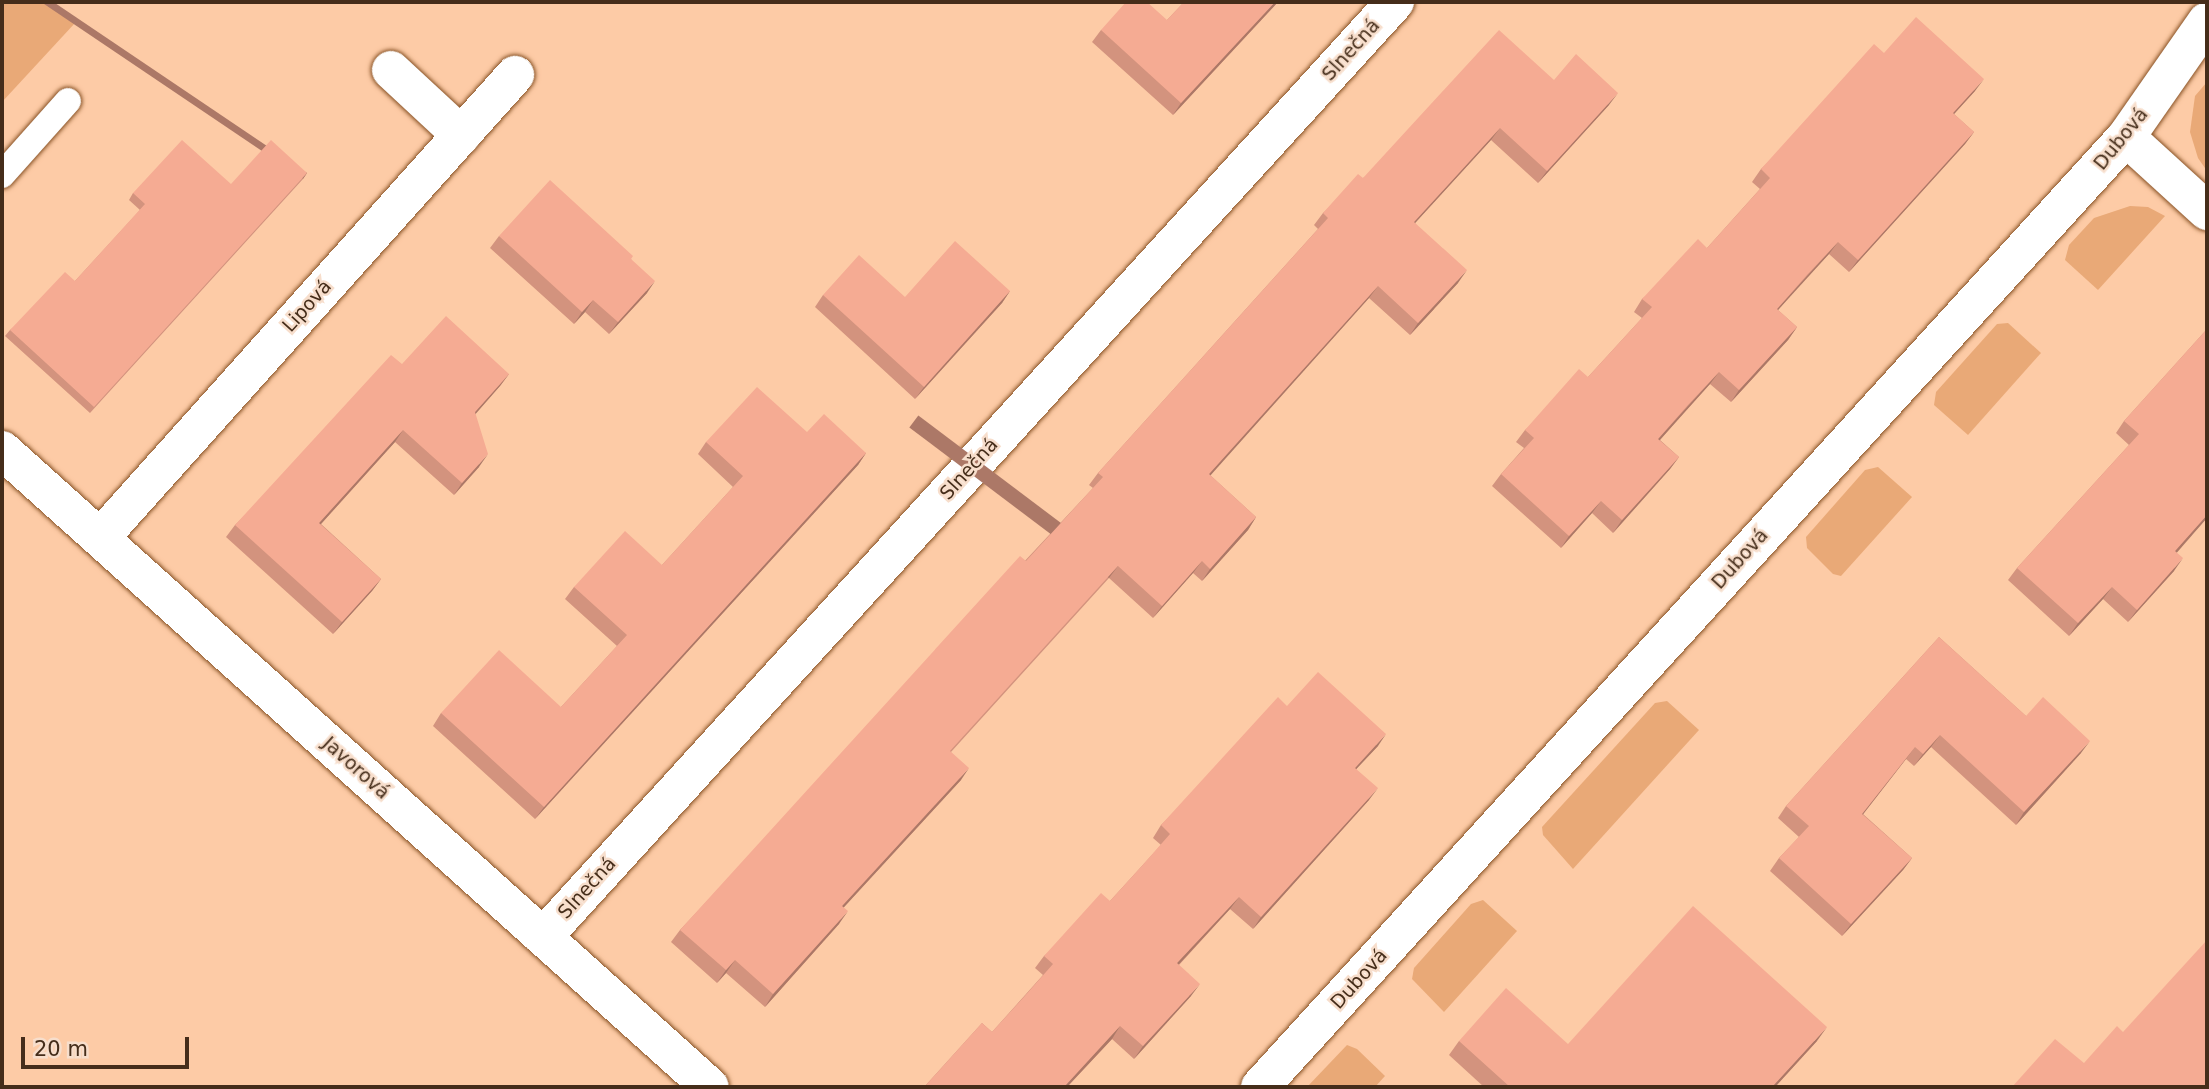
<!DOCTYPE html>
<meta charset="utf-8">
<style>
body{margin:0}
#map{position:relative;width:2209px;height:1089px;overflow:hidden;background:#fdcba6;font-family:"DejaVu Sans",sans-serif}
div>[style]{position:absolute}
.green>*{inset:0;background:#e9a977}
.roads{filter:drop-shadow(0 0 2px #885225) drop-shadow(0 0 2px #885225)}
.service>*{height:26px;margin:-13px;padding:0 13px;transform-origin:13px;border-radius:13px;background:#fff}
.minor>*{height:38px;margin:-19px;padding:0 19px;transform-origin:19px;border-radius:19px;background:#fff}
.wall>*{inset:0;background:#d3937e}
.shaded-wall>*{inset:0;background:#ac7867;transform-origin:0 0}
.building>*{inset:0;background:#f5ab93}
span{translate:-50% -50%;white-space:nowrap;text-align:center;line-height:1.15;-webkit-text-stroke:5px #f7decc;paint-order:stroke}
.street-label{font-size:19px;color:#452d1a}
.frame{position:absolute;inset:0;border:4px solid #452d1a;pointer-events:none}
.scale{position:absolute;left:21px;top:1037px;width:168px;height:32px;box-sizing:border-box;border:4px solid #452d1a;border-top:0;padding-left:9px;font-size:21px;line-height:24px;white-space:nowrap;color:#452d1a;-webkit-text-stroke:5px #f7decc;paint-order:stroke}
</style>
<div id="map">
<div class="green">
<div style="clip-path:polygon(2px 2px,53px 2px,75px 23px,2px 102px)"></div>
<div style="clip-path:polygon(2207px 82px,2207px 171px,2198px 158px,2190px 132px,2195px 96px)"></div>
<div style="clip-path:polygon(2130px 206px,2148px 207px,2165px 216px,2098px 290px,2065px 260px,2069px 245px,2094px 218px)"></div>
<div style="clip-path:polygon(2008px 323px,2041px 353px,1968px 435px,1934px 405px,1936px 392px,1997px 324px)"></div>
<div style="clip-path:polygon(1878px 467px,1912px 497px,1841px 576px,1833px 574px,1807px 548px,1806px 537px,1865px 470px)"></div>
<div style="clip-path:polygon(1667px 701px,1699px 730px,1573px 869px,1543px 835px,1542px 827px,1655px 703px)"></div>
<div style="clip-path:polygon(1483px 900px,1517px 931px,1444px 1012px,1412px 979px,1414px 968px,1471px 904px)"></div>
<div style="clip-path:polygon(1347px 1045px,1357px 1049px,1385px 1076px,1375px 1087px,1307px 1087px)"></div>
</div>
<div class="roads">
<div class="service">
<div style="left:2px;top:175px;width:99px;rotate:-48.3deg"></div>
</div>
<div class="minor">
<div style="left:391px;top:70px;width:96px;rotate:42.9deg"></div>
<div style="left:2126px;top:137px;width:110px;rotate:42.4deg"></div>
<div style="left:2px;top:450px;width:952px;rotate:41.98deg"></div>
<div style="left:100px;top:538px;width:622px;rotate:-48.13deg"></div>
<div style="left:543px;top:937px;width:1265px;rotate:-47.66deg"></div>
<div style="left:1260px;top:1087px;width:1285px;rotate:-47.65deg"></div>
<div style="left:2126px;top:137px;width:141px;rotate:-55.1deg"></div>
</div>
</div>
<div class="wall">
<div style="clip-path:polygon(1184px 2px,1278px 2px,1173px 115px,1092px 42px,1101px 30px,1167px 20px)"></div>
<div style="clip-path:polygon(1884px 53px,1975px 91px,1954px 114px,1974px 132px,1965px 144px,1849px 272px,1829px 254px,1798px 287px,1778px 310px,1797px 327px,1788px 340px,1731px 402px,1710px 384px,1680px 417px,1660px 440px,1679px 457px,1670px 469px,1613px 533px,1592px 513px,1561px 548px,1492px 486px,1501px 474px,1524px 448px,1516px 442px,1525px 430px,1588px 377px,1642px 318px,1634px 312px,1642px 299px,1707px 248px,1760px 189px,1752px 182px,1761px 169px)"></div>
<div style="clip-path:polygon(1554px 80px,1609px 105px,1538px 183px,1491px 140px,1415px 223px,1458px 283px,1410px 335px,1369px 298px,1210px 475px,1256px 517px,1248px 530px,1202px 581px,1193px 573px,1153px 618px,1109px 578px,951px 752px,961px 780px,844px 907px,839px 924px,765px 1007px,726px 973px,717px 983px,671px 942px,680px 930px,1093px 488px,1089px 485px,1098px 473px,1318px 229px,1314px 225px,1323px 213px,1363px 178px)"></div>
<div style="clip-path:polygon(307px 173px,303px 179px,90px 413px,5px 336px,10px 330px,75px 281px,140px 210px,129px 200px,133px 193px,231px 184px)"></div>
<div style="clip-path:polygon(499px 236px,631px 259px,647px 293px,609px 334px,585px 312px,574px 324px,490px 248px)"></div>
<div style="clip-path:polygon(1010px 291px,1002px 303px,915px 399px,815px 307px,823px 295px,905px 297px)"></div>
<div style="clip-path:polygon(2207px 329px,2207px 518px,2176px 552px,2174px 571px,2128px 622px,2103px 599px,2069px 636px,2008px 580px,2017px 568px,2129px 445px,2116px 433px,2124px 421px)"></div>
<div style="clip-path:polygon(402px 364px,509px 374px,500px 386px,475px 414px,479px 467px,454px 495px,395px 442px,321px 524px,381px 579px,372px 591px,333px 634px,226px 537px,235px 525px)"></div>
<div style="clip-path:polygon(807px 432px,866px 453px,858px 465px,535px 819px,433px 726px,441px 713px,561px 707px,617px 646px,565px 599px,574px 587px,662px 565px,733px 487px,698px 454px,706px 442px)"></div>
<div style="clip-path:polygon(1939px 637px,2026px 716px,2081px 753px,2016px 825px,1931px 747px,1914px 766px,1906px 759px,1863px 814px,1912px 858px,1903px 870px,1842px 936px,1770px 871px,1779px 858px,1799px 837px,1778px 818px,1786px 806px)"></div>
<div style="clip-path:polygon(1287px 706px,1378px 746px,1356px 769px,1369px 800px,1253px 929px,1230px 909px,1179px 965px,1191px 996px,1134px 1059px,1112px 1039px,1067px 1087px,924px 1087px,982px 1023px,992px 1032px,1043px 975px,1035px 968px,1044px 956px,1110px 901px,1161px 845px,1153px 838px,1161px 825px)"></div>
<div style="clip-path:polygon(1459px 1041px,1568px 1044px,1817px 1041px,1775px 1087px,1484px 1087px,1449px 1055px)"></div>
</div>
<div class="shaded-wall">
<div style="clip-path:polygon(1275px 2px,1278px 2px,1173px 115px,1181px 103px)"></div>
<div style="clip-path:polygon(1984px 79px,1975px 91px,1944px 125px,1953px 113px)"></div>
<div style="clip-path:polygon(1618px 93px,1609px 105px,1538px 183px,1547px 171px)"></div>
<div style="clip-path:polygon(1500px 128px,1491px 140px,1405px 234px,1414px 222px)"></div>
<div style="clip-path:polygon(1974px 132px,1965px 144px,1849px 272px,1858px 260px)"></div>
<div style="left:307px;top:173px;width:7px;height:316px;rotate:124deg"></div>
<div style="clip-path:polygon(1838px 242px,1829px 254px,1768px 321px,1777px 309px)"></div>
<div style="clip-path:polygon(1467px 270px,1458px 283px,1410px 335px,1418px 323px)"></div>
<div style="clip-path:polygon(655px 281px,647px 293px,609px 334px,618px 322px)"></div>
<div style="clip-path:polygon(1378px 286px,1369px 298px,1201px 486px,1209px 474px)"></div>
<div style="clip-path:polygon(1010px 291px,1002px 303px,915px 399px,924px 387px)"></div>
<div style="clip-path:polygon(593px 300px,585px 312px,574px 324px,582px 312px)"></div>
<div style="clip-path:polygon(1797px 327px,1788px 340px,1731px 402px,1739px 390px)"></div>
<div style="clip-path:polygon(1719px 372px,1710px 384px,1650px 451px,1658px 439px)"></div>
<div style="clip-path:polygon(509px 374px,500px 386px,466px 425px,475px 412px)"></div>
<div style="clip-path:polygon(403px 430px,395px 442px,311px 535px,319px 523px)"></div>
<div style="clip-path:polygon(866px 453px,858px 465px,535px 819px,544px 807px)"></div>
<div style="clip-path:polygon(488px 454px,479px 467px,454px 495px,462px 483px)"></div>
<div style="clip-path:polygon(1679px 457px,1670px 469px,1613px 533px,1622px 520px)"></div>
<div style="clip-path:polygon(1601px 501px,1592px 513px,1561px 548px,1569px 536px)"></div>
<div style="clip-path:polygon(2207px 515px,2207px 518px,2167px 564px,2175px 551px)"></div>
<div style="clip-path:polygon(1256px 517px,1248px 530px,1202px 581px,1210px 569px)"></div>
<div style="clip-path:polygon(2183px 558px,2174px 571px,2128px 622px,2137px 610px)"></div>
<div style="clip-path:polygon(1202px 561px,1193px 573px,1153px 618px,1162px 606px)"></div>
<div style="left:1118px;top:566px;width:15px;height:250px;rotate:127deg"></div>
<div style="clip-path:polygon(381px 579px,372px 591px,333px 634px,342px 622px)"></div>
<div style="clip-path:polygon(2112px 587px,2103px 599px,2069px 636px,2078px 623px)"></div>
<div style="clip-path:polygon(1386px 734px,1378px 746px,1346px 780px,1355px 768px)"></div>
<div style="clip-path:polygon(1940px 735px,1931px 747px,1914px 766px,1923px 754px)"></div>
<div style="clip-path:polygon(2090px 741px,2081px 753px,2016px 825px,2024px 812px)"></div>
<div style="clip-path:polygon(1915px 747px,1906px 759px,1854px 826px,1862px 814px)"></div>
<div style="clip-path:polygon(969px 768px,961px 780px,834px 918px,842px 906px)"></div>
<div style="clip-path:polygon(1378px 788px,1369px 800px,1253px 929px,1261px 917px)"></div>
<div style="clip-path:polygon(1912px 858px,1903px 870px,1842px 936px,1851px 924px)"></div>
<div style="clip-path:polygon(1239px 897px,1230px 909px,1169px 975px,1177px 963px)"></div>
<div style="clip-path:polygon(848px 911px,839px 924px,765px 1007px,773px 994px)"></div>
<div style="clip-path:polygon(735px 960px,726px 973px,717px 983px,726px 970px)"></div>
<div style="clip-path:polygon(1200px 984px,1191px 996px,1134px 1059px,1143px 1046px)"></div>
<div style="clip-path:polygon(1120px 1026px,1112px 1039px,1067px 1087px,1064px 1087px)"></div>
<div style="clip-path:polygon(1827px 1027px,1817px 1041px,1775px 1087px,1772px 1087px)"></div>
</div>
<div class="building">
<div style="clip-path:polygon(1126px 2px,1147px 2px,1167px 20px,1184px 2px,1275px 2px,1181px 103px,1101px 30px)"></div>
<div style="clip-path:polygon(1916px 17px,1984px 79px,1953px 113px,1974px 132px,1858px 260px,1838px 242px,1807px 275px,1777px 309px,1797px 327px,1739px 390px,1719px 372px,1688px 405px,1658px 439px,1679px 457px,1622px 520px,1601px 501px,1569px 536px,1501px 474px,1534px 438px,1525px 430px,1579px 369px,1588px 377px,1652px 307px,1642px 299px,1698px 239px,1707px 248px,1770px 178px,1761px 169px,1874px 44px,1884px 53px)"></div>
<div style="clip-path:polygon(1499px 30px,1554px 80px,1576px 54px,1618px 93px,1547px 171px,1500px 128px,1414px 222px,1467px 270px,1418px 323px,1378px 286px,1209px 474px,1256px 517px,1210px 569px,1202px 561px,1162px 606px,1118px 566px,950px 751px,969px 768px,842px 906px,848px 911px,773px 994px,735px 960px,726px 970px,680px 930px,1020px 556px,1026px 561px,1103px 477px,1098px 473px,1328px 218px,1323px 213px,1358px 174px,1363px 178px)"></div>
<div style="clip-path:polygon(182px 140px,231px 184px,271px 140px,307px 173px,94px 407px,10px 330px,65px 272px,75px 281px,145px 204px,133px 193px)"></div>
<div style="clip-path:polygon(550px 180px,633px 256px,631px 259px,655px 281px,618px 322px,593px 300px,582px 312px,499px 236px)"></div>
<div style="clip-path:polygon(955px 241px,1010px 291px,924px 387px,823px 295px,859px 255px,905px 297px)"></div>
<div style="clip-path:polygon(446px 316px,509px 374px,475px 412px,488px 454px,462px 483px,403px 430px,319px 523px,381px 579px,342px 622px,235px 525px,391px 355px,402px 364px)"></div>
<div style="clip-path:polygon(2207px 329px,2207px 515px,2175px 551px,2183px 558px,2137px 610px,2112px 587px,2078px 623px,2017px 568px,2139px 434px,2124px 421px)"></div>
<div style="clip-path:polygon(757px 387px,807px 432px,824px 414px,866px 453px,544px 807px,441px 713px,499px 650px,561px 707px,627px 635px,574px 587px,625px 531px,662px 565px,743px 476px,706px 442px)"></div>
<div style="clip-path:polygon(1939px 637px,2026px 716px,2043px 697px,2090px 741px,2024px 812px,1940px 735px,1923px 754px,1915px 747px,1862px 814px,1912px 858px,1851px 924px,1779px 858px,1809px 826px,1786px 806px)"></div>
<div style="clip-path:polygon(1318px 672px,1386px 734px,1355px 768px,1378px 788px,1261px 917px,1239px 897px,1177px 963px,1200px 984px,1143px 1046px,1120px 1026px,1064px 1087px,928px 1087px,926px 1085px,982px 1023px,992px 1032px,1023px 998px,1053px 964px,1044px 956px,1101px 893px,1110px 901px,1140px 868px,1170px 834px,1161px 825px,1278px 697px,1287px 706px)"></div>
<div style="clip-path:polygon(1693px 906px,1827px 1027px,1772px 1087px,1510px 1087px,1459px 1041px,1506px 988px,1568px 1044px)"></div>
<div style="clip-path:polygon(2207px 940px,2207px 1087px,2012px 1087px,2055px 1039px,2084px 1063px,2117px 1026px,2123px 1032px)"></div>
</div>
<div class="street-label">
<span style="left:1351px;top:50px;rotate:-48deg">Slnečná</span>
<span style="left:2121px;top:139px;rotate:-51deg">Dubová</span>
<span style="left:307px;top:306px;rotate:-48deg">Lipová</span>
<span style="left:969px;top:469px;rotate:-48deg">Slnečná</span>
<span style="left:1740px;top:559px;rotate:-48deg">Dubová</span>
<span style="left:356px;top:768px;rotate:42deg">Javorová</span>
<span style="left:587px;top:888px;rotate:-48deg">Slnečná</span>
<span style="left:1359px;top:979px;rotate:-48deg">Dubová</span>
</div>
<div class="frame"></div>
<div class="scale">20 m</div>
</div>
